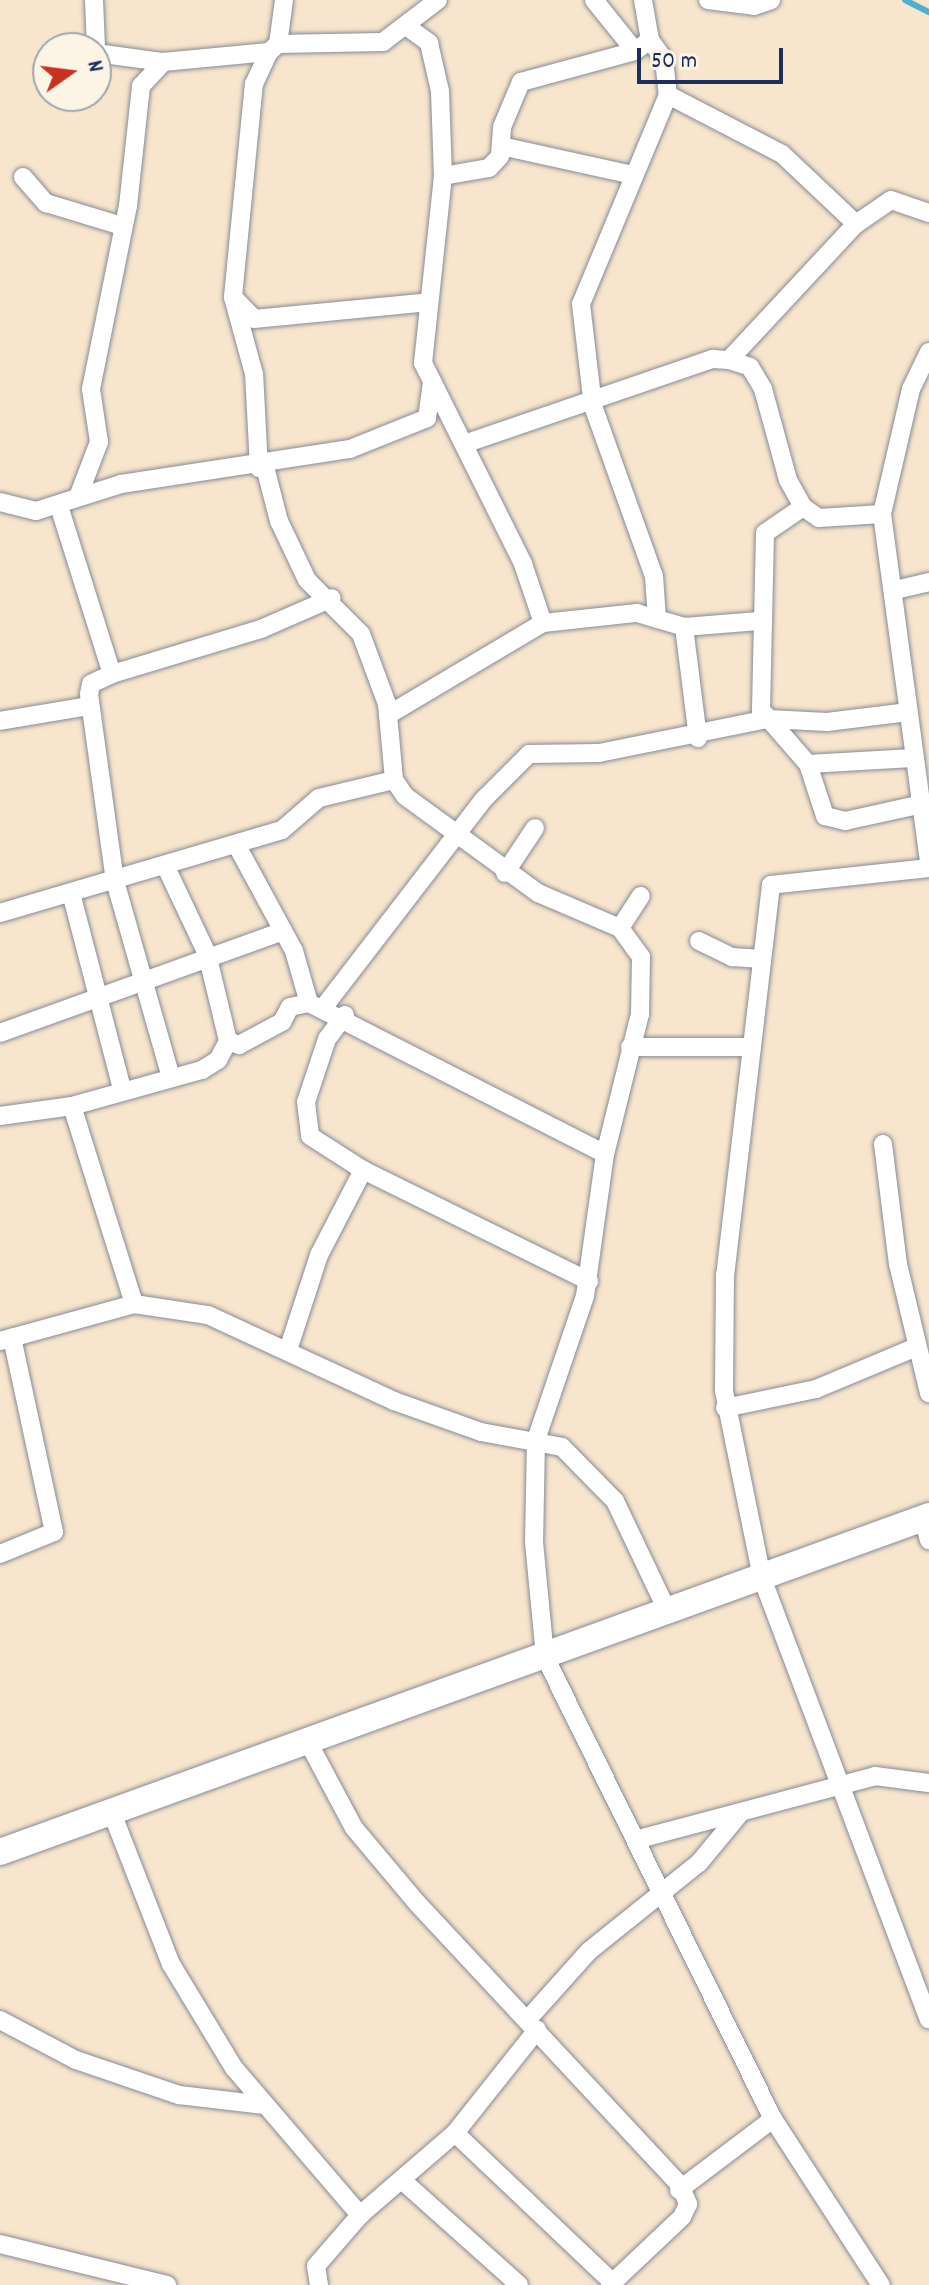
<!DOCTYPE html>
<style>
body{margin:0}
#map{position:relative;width:929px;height:2285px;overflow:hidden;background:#f7e6cd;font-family:Dekko,sans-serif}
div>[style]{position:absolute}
.stream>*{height:6px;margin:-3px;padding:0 3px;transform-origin:3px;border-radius:3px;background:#4fb0ce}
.roads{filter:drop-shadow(0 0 2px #898a96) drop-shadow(0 0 2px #898a96)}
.minor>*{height:18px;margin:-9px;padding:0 9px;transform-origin:9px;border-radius:9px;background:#fff}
.secondary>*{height:26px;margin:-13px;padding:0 13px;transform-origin:13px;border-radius:13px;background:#fff}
span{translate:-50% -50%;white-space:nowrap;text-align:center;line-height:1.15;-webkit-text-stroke:6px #fcf5e5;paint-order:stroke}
.north{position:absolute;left:32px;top:32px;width:80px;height:80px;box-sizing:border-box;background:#fcf5e5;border:2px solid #a2a6af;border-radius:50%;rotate:76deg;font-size:22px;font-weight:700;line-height:32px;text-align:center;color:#1b2f5e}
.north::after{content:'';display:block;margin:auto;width:28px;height:36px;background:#c8321e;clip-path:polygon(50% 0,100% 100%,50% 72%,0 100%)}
.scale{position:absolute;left:637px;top:48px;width:146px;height:36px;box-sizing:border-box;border:4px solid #1b2f5e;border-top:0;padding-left:10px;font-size:24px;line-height:28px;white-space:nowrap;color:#1b2f5e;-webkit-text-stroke:6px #fcf5e5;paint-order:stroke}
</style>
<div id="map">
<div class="stream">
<div style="left:905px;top:0;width:27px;rotate:27deg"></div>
</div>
<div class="roads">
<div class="minor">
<div style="left:94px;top:0;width:48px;rotate:87.6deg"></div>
<div style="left:594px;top:0;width:65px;rotate:51.2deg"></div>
<div style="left:635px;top:51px;width:19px;rotate:-36deg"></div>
<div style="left:650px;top:40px;width:24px;rotate:54deg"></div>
<div style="left:664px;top:59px;width:36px;rotate:84deg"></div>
<div style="left:668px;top:95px;width:226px;rotate:112.6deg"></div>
<div style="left:581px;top:304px;width:103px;rotate:83.3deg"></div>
<div style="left:593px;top:406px;width:181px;rotate:70.3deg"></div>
<div style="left:654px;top:576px;width:43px;rotate:86deg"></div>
<div style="left:643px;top:0;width:41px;rotate:80.1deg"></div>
<div style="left:708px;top:0;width:46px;rotate:7.4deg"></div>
<div style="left:754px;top:6px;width:18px;rotate:-19deg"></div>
<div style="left:406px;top:26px;width:29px;rotate:36deg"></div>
<div style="left:429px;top:43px;width:49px;rotate:77.1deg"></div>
<div style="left:440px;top:91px;width:85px;rotate:88deg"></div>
<div style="left:443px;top:176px;width:188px;rotate:96.1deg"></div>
<div style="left:423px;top:363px;width:225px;rotate:63.5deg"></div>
<div style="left:523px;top:564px;width:62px;rotate:71.3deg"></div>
<div style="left:278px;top:44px;width:44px;rotate:-82.2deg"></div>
<div style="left:96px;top:53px;width:68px;rotate:7.7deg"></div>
<div style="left:163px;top:62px;width:106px;rotate:-5.4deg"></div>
<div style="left:269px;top:52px;width:12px;rotate:-42deg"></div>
<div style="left:278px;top:44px;width:105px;rotate:-1.1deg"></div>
<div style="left:383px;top:42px;width:69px;rotate:-37.4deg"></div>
<div style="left:668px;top:95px;width:128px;rotate:27.4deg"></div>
<div style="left:782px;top:154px;width:102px;rotate:43.4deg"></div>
<div style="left:501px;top:146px;width:135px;rotate:12.4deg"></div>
<div style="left:443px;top:176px;width:47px;rotate:-9.9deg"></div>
<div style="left:489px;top:168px;width:16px;rotate:-47deg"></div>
<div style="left:500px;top:156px;width:29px;rotate:-86deg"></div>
<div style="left:502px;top:127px;width:49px;rotate:-67.1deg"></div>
<div style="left:521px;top:82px;width:118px;rotate:-15.2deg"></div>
<div style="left:23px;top:177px;width:35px;rotate:49deg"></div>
<div style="left:46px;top:203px;width:79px;rotate:16.8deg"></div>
<div style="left:233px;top:297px;width:30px;rotate:46deg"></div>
<div style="left:254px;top:319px;width:176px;rotate:-5.5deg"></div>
<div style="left:929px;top:352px;width:41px;rotate:115.9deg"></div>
<div style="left:911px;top:389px;width:128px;rotate:103.1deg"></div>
<div style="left:882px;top:514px;width:350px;rotate:82.3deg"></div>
<div style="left:729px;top:360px;width:186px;rotate:-47deg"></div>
<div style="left:856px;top:224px;width:42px;rotate:-34.4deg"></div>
<div style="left:891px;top:200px;width:40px;rotate:18.9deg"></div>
<div style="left:467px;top:443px;width:260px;rotate:-18.9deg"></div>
<div style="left:713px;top:359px;width:16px;rotate:4deg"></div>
<div style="left:729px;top:360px;width:22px;rotate:18deg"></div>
<div style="left:750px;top:367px;width:26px;rotate:59deg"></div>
<div style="left:763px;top:389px;width:94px;rotate:74.6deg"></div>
<div style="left:788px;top:480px;width:31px;rotate:61deg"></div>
<div style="left:803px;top:507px;width:19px;rotate:35deg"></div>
<div style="left:819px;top:518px;width:63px;rotate:-3.6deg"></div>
<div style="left:265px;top:467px;width:56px;rotate:75.5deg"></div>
<div style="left:279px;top:521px;width:65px;rotate:64.6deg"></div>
<div style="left:307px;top:580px;width:76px;rotate:45deg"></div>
<div style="left:361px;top:634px;width:75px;rotate:69.6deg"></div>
<div style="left:387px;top:704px;width:76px;rotate:84.7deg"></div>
<div style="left:394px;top:780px;width:19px;rotate:55deg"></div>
<div style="left:405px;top:796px;width:165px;rotate:36.1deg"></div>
<div style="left:538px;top:893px;width:89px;rotate:23.1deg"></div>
<div style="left:620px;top:928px;width:36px;rotate:54deg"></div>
<div style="left:641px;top:957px;width:57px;rotate:91deg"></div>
<div style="left:640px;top:1014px;width:144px;rotate:104deg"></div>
<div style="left:605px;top:1154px;width:143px;rotate:98deg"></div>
<div style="left:585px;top:1296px;width:152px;rotate:108.8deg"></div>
<div style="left:536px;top:1440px;width:102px;rotate:91.1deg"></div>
<div style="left:534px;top:1542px;width:116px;rotate:84.5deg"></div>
<div style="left:545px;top:1657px;width:515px;rotate:63.73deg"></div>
<div style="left:773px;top:2119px;width:198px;rotate:57deg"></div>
<div style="left:259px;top:468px;width:94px;rotate:-93deg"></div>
<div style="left:254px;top:374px;width:80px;rotate:-105.3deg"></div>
<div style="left:233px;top:297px;width:214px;rotate:-84.4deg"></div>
<div style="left:254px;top:84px;width:35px;rotate:-65deg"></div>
<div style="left:78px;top:497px;width:59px;rotate:-69.1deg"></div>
<div style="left:99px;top:442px;width:54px;rotate:-98.6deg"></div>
<div style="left:91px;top:389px;width:187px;rotate:-78.6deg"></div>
<div style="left:128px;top:206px;width:121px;rotate:-83.8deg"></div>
<div style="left:141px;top:86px;width:33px;rotate:-47deg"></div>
<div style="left:0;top:502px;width:37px;rotate:14deg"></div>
<div style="left:36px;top:511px;width:89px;rotate:-17.6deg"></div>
<div style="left:121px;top:484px;width:232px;rotate:-8.7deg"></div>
<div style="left:350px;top:449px;width:83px;rotate:-21.9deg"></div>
<div style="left:427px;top:418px;width:37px;rotate:-82deg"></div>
<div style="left:59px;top:506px;width:176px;rotate:72.5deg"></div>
<div style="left:112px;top:674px;width:23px;rotate:155deg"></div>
<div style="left:91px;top:684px;width:10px;rotate:101deg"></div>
<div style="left:89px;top:694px;width:189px;rotate:82.1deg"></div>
<div style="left:115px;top:881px;width:204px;rotate:74.1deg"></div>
<div style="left:803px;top:507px;width:46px;rotate:145.6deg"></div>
<div style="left:765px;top:533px;width:177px;rotate:91.3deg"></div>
<div style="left:761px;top:710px;width:72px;rotate:49deg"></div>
<div style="left:808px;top:764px;width:55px;rotate:71.9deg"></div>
<div style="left:825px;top:816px;width:21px;rotate:14deg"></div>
<div style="left:845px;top:821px;width:75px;rotate:-12.4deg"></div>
<div style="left:895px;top:590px;width:35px;rotate:-13deg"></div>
<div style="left:684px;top:627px;width:112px;rotate:82.8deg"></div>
<div style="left:112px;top:674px;width:156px;rotate:-16.8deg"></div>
<div style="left:261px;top:629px;width:77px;rotate:-23.6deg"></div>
<div style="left:388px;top:715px;width:180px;rotate:-30.7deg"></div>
<div style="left:543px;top:623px;width:95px;rotate:-6.1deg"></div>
<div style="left:637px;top:613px;width:49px;rotate:16.6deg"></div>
<div style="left:684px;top:627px;width:75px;rotate:-4.6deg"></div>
<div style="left:0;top:721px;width:91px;rotate:-9.5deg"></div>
<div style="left:808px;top:764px;width:105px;rotate:-3.3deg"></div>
<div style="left:236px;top:844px;width:122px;rotate:61.5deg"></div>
<div style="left:294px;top:951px;width:54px;rotate:73.9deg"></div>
<div style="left:165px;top:865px;width:98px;rotate:64.7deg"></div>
<div style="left:207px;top:954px;width:89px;rotate:76.4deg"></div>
<div style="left:929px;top:868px;width:159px;rotate:173.9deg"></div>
<div style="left:771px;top:885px;width:392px;rotate:96.7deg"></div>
<div style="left:725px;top:1274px;width:117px;rotate:90.5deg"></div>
<div style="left:724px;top:1391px;width:191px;rotate:78.5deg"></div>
<div style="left:762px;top:1578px;width:472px;rotate:69.3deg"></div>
<div style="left:505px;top:873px;width:54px;rotate:-56.3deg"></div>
<div style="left:71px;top:893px;width:203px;rotate:75.4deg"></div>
<div style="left:0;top:913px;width:294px;rotate:-16.4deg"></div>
<div style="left:282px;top:830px;width:49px;rotate:-40.9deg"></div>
<div style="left:319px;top:798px;width:77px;rotate:-13.5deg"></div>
<div style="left:620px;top:928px;width:38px;rotate:-57deg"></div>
<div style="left:699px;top:941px;width:37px;rotate:26deg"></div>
<div style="left:732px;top:957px;width:30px;rotate:4deg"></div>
<div style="left:323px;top:1008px;width:264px;rotate:-52.4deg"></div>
<div style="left:484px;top:799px;width:64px;rotate:-45deg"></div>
<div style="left:529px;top:754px;width:70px;rotate:-0.8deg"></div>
<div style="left:599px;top:753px;width:172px;rotate:-11.4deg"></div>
<div style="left:768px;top:719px;width:59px;rotate:2.9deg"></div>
<div style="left:827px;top:722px;width:82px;rotate:-7deg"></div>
<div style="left:345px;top:1015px;width:30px;rotate:127deg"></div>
<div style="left:327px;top:1039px;width:66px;rotate:108.4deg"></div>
<div style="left:306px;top:1102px;width:34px;rotate:83deg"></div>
<div style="left:310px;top:1136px;width:63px;rotate:32.7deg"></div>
<div style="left:363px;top:1170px;width:252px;rotate:26.2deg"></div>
<div style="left:0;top:1033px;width:301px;rotate:-19.8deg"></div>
<div style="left:630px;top:1047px;width:122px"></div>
<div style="left:72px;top:1106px;width:207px;rotate:72.6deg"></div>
<div style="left:0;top:1116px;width:73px;rotate:-7.9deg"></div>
<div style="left:72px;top:1106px;width:135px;rotate:-15.5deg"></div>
<div style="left:202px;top:1070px;width:19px;rotate:-32deg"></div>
<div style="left:218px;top:1060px;width:21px;rotate:-62deg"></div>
<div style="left:228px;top:1041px;width:12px;rotate:20deg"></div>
<div style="left:239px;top:1045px;width:49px;rotate:-28.1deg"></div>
<div style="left:282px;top:1022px;width:17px;rotate:-62deg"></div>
<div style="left:290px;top:1007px;width:19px;rotate:-12deg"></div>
<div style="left:309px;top:1003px;width:332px;rotate:27deg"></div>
<div style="left:883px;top:1144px;width:121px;rotate:82.9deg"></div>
<div style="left:898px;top:1264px;width:133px;rotate:76.5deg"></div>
<div style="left:0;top:1341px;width:139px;rotate:-15.4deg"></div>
<div style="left:134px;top:1304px;width:75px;rotate:8.5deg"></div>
<div style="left:208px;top:1315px;width:205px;rotate:24.8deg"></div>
<div style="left:394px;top:1401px;width:92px;rotate:19.6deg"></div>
<div style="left:481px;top:1432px;width:82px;rotate:10.5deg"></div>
<div style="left:562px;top:1447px;width:76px;rotate:45.5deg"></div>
<div style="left:615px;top:1501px;width:123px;rotate:64.5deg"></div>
<div style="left:288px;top:1350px;width:100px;rotate:-71.9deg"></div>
<div style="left:319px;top:1255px;width:96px;rotate:-62.6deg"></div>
<div style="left:725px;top:1408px;width:93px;rotate:-11.8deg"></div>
<div style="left:816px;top:1389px;width:106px;rotate:-22.7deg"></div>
<div style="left:923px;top:1518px;width:23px;rotate:75deg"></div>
<div style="left:0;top:1554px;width:58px;rotate:-22.2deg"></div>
<div style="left:54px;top:1532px;width:199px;rotate:-102.2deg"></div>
<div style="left:307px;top:1740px;width:100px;rotate:61.9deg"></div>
<div style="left:354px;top:1828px;width:98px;rotate:50deg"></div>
<div style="left:417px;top:1903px;width:386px;rotate:47deg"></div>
<div style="left:680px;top:2185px;width:21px;rotate:67deg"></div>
<div style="left:688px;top:2204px;width:14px;rotate:115deg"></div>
<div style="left:682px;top:2217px;width:99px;rotate:136.6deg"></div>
<div style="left:112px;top:1813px;width:162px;rotate:68.7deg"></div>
<div style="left:171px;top:1964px;width:122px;rotate:58.8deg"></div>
<div style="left:234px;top:2068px;width:194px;rotate:49.4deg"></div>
<div style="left:639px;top:1839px;width:244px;rotate:-14.9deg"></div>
<div style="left:875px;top:1776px;width:54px;rotate:7.4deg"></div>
<div style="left:529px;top:2018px;width:90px;rotate:-48.2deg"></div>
<div style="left:589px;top:1951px;width:141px;rotate:-38.7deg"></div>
<div style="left:699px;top:1863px;width:66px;rotate:-50.5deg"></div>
<div style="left:0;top:2020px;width:86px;rotate:27.8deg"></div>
<div style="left:76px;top:2060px;width:109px;rotate:18.8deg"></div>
<div style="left:179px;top:2095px;width:86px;rotate:6.7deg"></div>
<div style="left:455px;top:2133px;width:218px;rotate:43.5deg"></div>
<div style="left:404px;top:2182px;width:154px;rotate:41.8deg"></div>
<div style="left:679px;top:2190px;width:118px;rotate:-37.1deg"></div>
<div style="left:0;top:2244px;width:172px;rotate:13.8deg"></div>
<div style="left:319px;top:2285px;width:19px;rotate:-99deg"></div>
<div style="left:316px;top:2266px;width:67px;rotate:-49.2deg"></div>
<div style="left:360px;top:2215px;width:125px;rotate:-40.8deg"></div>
<div style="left:455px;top:2133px;width:132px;rotate:-51.5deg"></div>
</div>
<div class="secondary">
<div style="left:0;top:1852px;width:988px;rotate:-19.88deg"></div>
</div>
</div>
<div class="north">N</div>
<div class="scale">50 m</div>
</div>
